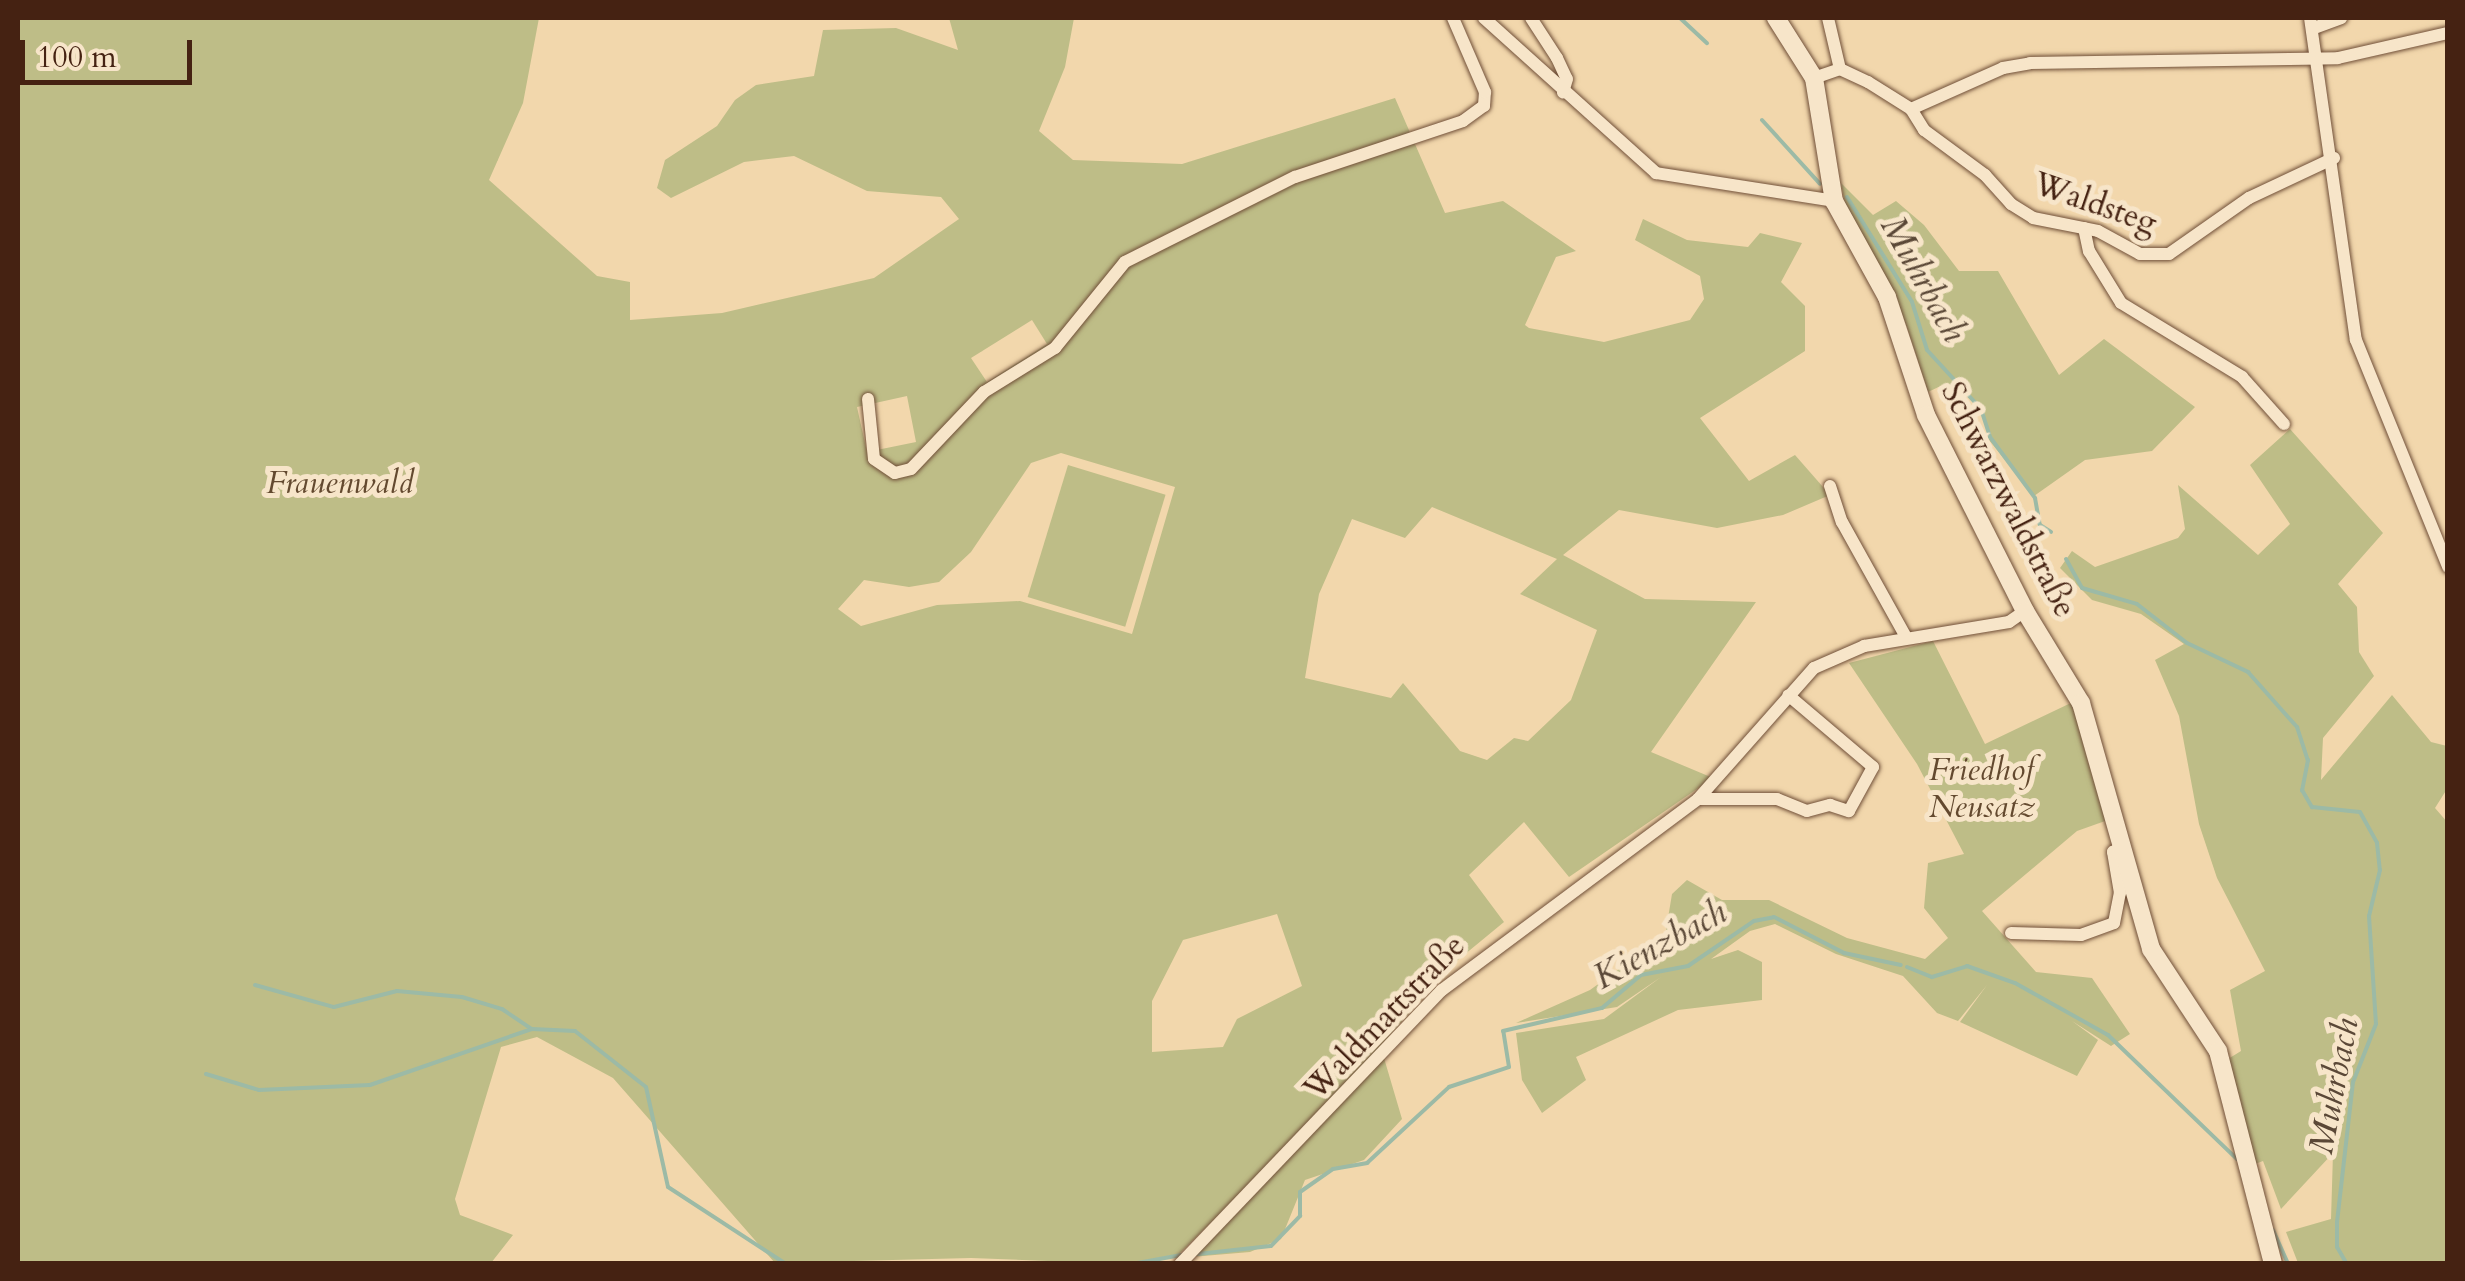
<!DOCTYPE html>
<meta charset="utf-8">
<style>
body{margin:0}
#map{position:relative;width:2465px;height:1281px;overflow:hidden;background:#f2d7ac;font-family:Cardo,serif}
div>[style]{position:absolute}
.green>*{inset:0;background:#bebd87;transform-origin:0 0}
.stream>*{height:4px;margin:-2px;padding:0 2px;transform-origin:2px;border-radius:2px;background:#9cbaa6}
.roads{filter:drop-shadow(0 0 2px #704f38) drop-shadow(0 0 2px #704f38)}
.minor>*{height:12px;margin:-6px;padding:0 6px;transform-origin:6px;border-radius:6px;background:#f7e5c9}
.secondary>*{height:18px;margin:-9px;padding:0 9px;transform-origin:9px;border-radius:9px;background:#f7e5c9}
span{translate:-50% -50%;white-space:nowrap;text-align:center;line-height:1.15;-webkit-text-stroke:10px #f7e5c9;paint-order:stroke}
.street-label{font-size:32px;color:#452212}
.park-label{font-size:32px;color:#63492f;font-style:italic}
.water-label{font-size:35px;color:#5b4837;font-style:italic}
.frame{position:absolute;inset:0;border:20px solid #452212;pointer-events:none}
.scale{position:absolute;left:20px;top:40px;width:172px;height:45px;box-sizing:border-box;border:5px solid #452212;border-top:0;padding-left:12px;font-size:30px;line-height:35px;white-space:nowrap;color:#452212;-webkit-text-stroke:8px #f7e5c9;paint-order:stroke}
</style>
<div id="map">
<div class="green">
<div style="clip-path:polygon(evenodd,18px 18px,539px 18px,523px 103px,489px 180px,597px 276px,630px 282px,630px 320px,722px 313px,874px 278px,959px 219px,941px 197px,867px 191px,794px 156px,744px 162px,671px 198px,657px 188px,665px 160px,717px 126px,735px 100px,756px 85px,814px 76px,823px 30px,896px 28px,958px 50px,949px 18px,1074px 18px,1065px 67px,1039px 131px,1073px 160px,1182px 164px,1395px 98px,1445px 213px,1503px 201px,1576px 251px,1556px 257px,1525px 325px,1529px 328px,1604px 342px,1690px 320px,1704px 299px,1700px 276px,1635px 240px,1643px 219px,1687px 240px,1748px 247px,1760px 233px,1802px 243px,1781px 282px,1805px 306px,1805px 351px,1700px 418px,1749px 481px,1795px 455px,1830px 495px,1783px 515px,1717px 528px,1619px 510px,1563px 555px,1645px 599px,1756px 602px,1651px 752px,1713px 778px,1569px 877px,1524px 822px,1469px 875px,1504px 922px,1447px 969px,1325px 1110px,1179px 1254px,1124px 1264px,971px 1258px,775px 1263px,613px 1078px,537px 1037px,501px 1047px,455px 1199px,460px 1215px,513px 1235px,491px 1263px,18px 1263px,18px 18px,1032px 320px,1047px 344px,987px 382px,971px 358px,1032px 320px,18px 18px,907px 396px,916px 442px,867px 452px,857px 407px,907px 396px,18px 18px,1061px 453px,1175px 487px,1132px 634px,1020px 601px,937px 605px,861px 626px,838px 609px,864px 580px,909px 587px,939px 582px,971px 552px,1031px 463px,1061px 453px,18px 18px,1432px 507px,1557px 559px,1520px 594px,1597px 630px,1571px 700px,1528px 741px,1514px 738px,1487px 760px,1460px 751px,1403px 683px,1391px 698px,1305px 678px,1319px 594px,1352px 519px,1405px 538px,1432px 507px,18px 18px,1277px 914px,1302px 986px,1237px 1019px,1223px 1047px,1152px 1052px,1152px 1001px,1183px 940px,1277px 914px)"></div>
<div style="clip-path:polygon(1841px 183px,1873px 215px,1896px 201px,1924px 225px,1959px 271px,1998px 271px,2059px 375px,2104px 339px,2195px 407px,2152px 451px,2085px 460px,2034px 496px,1989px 440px,1983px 406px,1947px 383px,1928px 392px,1907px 327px,1845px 204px)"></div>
<div style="clip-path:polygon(2290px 429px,2383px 533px,2338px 584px,2357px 607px,2359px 652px,2374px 676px,2323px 738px,2321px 780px,2392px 695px,2431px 742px,2447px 746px,2447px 789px,2435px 808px,2448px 823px,2447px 1263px,2298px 1263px,2286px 1232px,2331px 1219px,2333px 1153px,2281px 1209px,2263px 1161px,2255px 1164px,2228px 1059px,2241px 1051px,2230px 990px,2265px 971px,2217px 878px,2199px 824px,2179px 716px,2155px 660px,2184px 644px,2141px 614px,2092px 600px,2060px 568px,2072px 551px,2095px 567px,2178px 538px,2185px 529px,2178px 485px,2258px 555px,2290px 524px,2250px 465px)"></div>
<div style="left:1068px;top:465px;width:102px;height:138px;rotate:17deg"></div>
<div style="clip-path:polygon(1933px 641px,1985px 744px,2075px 701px,2108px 820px,2077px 831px,1982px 911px,2036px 972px,2092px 978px,2130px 1034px,2111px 1046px,2072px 1021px,2098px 1040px,2077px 1076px,1960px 1022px,1987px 985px,1958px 1021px,1937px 1013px,1903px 976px,1836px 954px,1775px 924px,1750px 931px,1711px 959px,1738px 950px,1762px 962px,1762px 1000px,1678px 1010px,1576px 1057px,1586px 1080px,1542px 1113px,1522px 1080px,1516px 1033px,1604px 1019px,1661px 977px,1617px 1007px,1516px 1023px,1590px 990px,1665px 936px,1672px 894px,1687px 880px,1722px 900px,1769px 900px,1847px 938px,1925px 959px,1948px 938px,1924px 908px,1928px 863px,1964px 854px,1917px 764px,1849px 663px)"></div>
<div style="clip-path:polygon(1384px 1058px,1402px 1119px,1364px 1160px,1305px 1180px,1281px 1239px,1250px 1252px,1191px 1257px)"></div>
</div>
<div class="stream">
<div style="left:1680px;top:18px;width:37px;rotate:43deg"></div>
<div style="left:1762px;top:120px;width:86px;rotate:47.8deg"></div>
<div style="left:1847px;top:197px;width:123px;rotate:58.2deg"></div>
<div style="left:1912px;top:302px;width:50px;rotate:72.6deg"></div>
<div style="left:1927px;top:350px;width:80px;rotate:47.5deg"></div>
<div style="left:1981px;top:409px;width:29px;rotate:72deg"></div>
<div style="left:1990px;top:437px;width:76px;rotate:53.6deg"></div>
<div style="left:2035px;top:498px;width:27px;rotate:80deg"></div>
<div style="left:2040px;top:525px;width:13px;rotate:32deg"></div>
<div style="left:2066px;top:559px;width:33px;rotate:61deg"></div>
<div style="left:2082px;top:588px;width:57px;rotate:16.2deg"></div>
<div style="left:2137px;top:604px;width:63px;rotate:38deg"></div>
<div style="left:2187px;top:643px;width:68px;rotate:25.4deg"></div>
<div style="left:2248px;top:672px;width:74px;rotate:48.3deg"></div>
<div style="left:2297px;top:727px;width:35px;rotate:72deg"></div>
<div style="left:2308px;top:760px;width:31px;rotate:101deg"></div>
<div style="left:2302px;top:790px;width:20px;rotate:60deg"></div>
<div style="left:2312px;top:807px;width:48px;rotate:5.9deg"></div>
<div style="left:2360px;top:812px;width:35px;rotate:61deg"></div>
<div style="left:2377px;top:843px;width:27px;rotate:84deg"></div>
<div style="left:2380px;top:870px;width:47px;rotate:103.4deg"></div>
<div style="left:2369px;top:916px;width:108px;rotate:86.3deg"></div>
<div style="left:2376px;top:1024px;width:62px;rotate:111.6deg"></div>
<div style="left:2353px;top:1082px;width:141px;rotate:96.5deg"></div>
<div style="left:2337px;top:1222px;width:25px;rotate:90deg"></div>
<div style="left:2337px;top:1247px;width:20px;rotate:60deg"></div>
<div style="left:1907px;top:967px;width:27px;rotate:22deg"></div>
<div style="left:1932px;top:977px;width:37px;rotate:-17deg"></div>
<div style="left:1967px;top:966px;width:51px;rotate:19.5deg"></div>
<div style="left:2015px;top:983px;width:107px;rotate:29.2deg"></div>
<div style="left:2108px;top:1035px;width:179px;rotate:43.9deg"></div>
<div style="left:255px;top:985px;width:82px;rotate:15.6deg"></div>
<div style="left:334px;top:1007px;width:65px;rotate:-14.3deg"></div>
<div style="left:397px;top:991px;width:65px;rotate:5.3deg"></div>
<div style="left:462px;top:997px;width:42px;rotate:16.7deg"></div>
<div style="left:502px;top:1009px;width:36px;rotate:34deg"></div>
<div style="left:206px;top:1074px;width:55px;rotate:16.8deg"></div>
<div style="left:259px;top:1090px;width:111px;rotate:-2.6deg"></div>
<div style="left:370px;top:1085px;width:171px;rotate:-19.1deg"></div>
<div style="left:532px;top:1029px;width:43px;rotate:2.7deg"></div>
<div style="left:575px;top:1031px;width:90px;rotate:38.3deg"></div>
<div style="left:646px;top:1087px;width:102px;rotate:77.6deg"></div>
<div style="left:668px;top:1187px;width:141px;rotate:33.1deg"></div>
<div style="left:2273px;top:1230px;width:37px;rotate:66deg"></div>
<div style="left:1198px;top:1254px;width:73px;rotate:-6.3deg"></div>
<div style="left:1271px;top:1246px;width:42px;rotate:-46deg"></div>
<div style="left:1300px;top:1216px;width:24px;rotate:-90deg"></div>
<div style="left:1300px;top:1192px;width:40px;rotate:-34.9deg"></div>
<div style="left:1333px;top:1169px;width:35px;rotate:-10deg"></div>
<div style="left:1367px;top:1163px;width:112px;rotate:-42.8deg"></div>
<div style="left:1449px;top:1087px;width:63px;rotate:-18.4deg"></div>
<div style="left:1509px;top:1067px;width:36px;rotate:-99deg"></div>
<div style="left:1503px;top:1031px;width:102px;rotate:-13.1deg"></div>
<div style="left:1602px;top:1008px;width:51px;rotate:-40.2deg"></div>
<div style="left:1641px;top:975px;width:48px;rotate:-10.8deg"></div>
<div style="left:1688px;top:966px;width:80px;rotate:-34.3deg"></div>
<div style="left:1754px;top:921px;width:20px;rotate:-11deg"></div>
<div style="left:1774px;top:917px;width:79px;rotate:27.2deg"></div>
<div style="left:1844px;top:953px;width:58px;rotate:11.9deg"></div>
<div style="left:1132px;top:1264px;width:50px;rotate:-10.4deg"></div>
</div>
<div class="roads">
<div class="minor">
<div style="left:1484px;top:18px;width:232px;rotate:42deg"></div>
<div style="left:1656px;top:173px;width:180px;rotate:8.9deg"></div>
<div style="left:1531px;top:18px;width:48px;rotate:57deg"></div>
<div style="left:1557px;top:58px;width:23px;rotate:65deg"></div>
<div style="left:1567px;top:79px;width:14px;rotate:107deg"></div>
<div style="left:1828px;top:18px;width:52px;rotate:76.8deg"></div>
<div style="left:2310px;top:18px;width:325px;rotate:81.9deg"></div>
<div style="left:2356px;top:340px;width:245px;rotate:67.9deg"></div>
<div style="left:2314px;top:28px;width:29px;rotate:-20deg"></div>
<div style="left:1814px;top:78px;width:28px;rotate:-19deg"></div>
<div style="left:1840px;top:69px;width:31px;rotate:25deg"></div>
<div style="left:1868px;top:82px;width:51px;rotate:32.1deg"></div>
<div style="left:1911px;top:109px;width:25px;rotate:58deg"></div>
<div style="left:1924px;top:130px;width:76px;rotate:36.4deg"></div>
<div style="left:1985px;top:175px;width:39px;rotate:48deg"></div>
<div style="left:2011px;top:204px;width:26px;rotate:32deg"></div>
<div style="left:2033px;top:218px;width:66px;rotate:11.3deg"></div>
<div style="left:2098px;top:231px;width:48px;rotate:28.7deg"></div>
<div style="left:2140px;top:254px;width:29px"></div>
<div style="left:2169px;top:254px;width:98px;rotate:-35deg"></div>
<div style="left:2249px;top:198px;width:94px;rotate:-25.2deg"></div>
<div style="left:1911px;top:109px;width:101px;rotate:-24deg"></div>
<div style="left:2003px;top:68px;width:27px;rotate:-10deg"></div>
<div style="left:2030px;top:63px;width:308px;rotate:-0.9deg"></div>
<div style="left:2338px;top:58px;width:113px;rotate:-12.8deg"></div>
<div style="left:2084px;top:228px;width:24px;rotate:78deg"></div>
<div style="left:2089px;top:251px;width:61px;rotate:58.4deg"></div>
<div style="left:2121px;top:303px;width:142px;rotate:31.4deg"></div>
<div style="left:2242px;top:377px;width:63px;rotate:48.2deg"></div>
<div style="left:868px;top:399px;width:60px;rotate:84.3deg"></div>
<div style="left:874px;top:459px;width:25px;rotate:34deg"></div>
<div style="left:895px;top:473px;width:16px;rotate:-14deg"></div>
<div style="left:911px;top:469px;width:106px;rotate:-46.5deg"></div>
<div style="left:984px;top:392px;width:84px;rotate:-31.8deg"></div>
<div style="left:1055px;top:348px;width:111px;rotate:-50.9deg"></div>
<div style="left:1125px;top:262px;width:190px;rotate:-26.6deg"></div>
<div style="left:1295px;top:177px;width:177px;rotate:-18.4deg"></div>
<div style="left:1463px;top:121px;width:26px;rotate:-36deg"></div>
<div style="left:1484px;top:106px;width:14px;rotate:-86deg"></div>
<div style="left:1485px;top:92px;width:81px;rotate:-113.4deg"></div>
<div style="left:1830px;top:486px;width:38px;rotate:72deg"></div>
<div style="left:1842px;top:522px;width:132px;rotate:60.9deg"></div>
<div style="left:1698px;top:799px;width:79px"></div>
<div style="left:1777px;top:799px;width:32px;rotate:22deg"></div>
<div style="left:1807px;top:811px;width:24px;rotate:-15deg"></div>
<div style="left:1830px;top:805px;width:20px;rotate:18deg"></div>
<div style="left:1849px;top:811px;width:50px;rotate:-61.4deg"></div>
<div style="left:1873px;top:767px;width:111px;rotate:-139.7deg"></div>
<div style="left:2011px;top:933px;width:70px;rotate:1.6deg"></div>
<div style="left:2081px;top:935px;width:35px;rotate:-20deg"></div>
<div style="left:2114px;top:923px;width:31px;rotate:-79deg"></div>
<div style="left:2120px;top:893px;width:42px;rotate:-99.7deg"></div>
<div style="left:2113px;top:852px;width:9px;rotate:-32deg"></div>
<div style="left:1180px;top:1264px;width:379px;rotate:-46.3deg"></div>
<div style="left:1442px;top:990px;width:319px;rotate:-36.7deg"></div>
<div style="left:1698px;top:799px;width:175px;rotate:-48.5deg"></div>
<div style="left:1814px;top:668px;width:55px;rotate:-23.7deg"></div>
<div style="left:1864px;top:646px;width:147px;rotate:-9.4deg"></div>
<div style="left:2009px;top:622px;width:19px;rotate:-35deg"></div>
</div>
<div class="secondary">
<div style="left:1776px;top:18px;width:71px;rotate:57.7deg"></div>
<div style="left:1814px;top:78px;width:125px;rotate:80.8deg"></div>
<div style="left:1834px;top:201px;width:110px;rotate:61.1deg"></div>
<div style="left:1887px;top:297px;width:124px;rotate:71.7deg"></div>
<div style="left:1926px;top:415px;width:220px;rotate:63.2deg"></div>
<div style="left:2025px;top:611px;width:108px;rotate:58.7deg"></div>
<div style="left:2081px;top:703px;width:256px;rotate:74.1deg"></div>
<div style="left:2151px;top:949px;width:122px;rotate:56.7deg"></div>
<div style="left:2218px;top:1051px;width:220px;rotate:75.5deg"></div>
</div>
</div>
<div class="street-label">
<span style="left:2095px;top:204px;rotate:19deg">Waldsteg</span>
<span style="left:2008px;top:500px;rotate:63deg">Schwarzwaldstraße</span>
<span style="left:1385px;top:1018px;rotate:-46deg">Waldmattstraße</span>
</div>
<div class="park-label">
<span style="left:340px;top:483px">Frauenwald</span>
<span style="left:1982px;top:789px">Friedhof<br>Neusatz</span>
</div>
<div class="water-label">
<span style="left:1923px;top:279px;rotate:61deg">Muhrbach</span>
<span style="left:1660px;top:945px;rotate:-29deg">Kienzbach</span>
<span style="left:2334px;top:1086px;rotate:-79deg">Muhrbach</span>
</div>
<div class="frame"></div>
<div class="scale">100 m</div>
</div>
